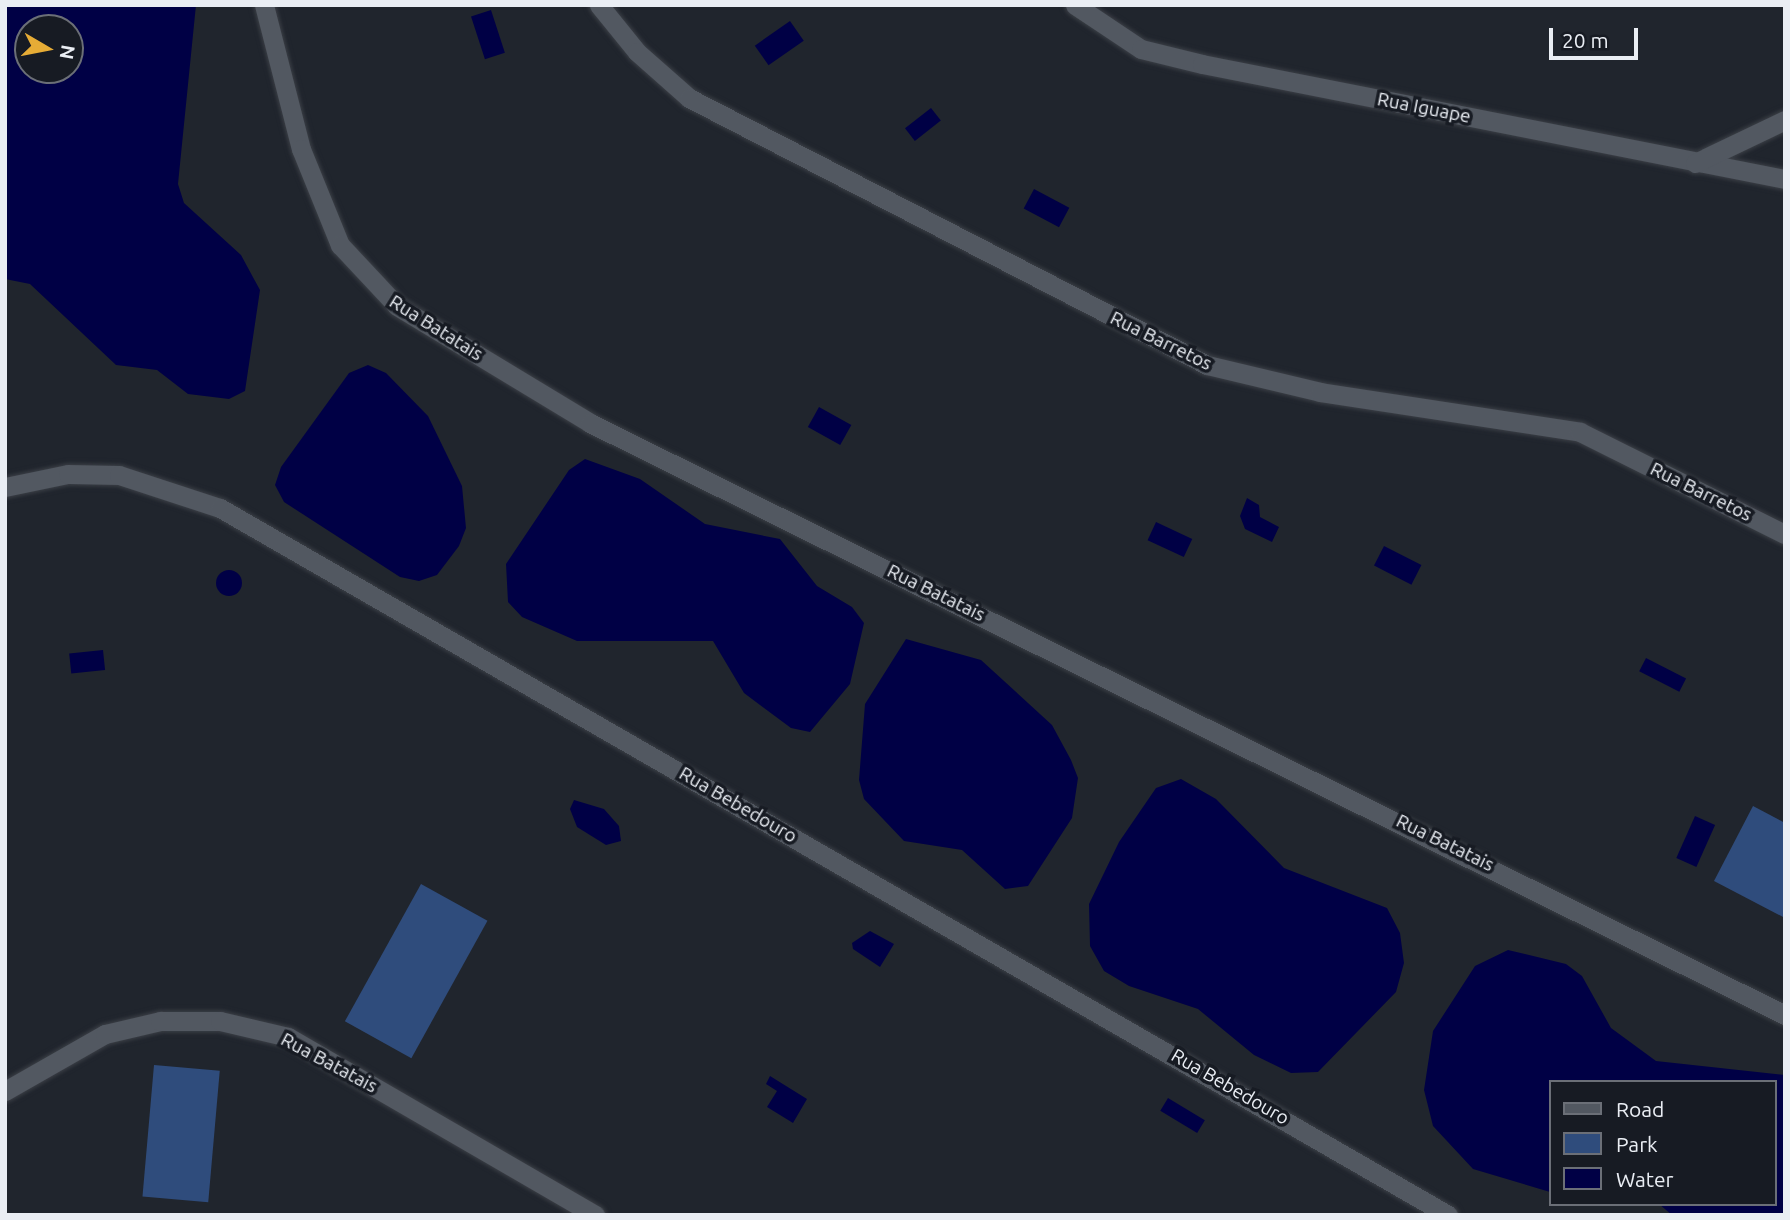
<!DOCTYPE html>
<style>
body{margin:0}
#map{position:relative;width:1790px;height:1220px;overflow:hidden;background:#20252d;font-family:Ubuntu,sans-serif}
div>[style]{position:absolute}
.green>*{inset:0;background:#2f4c7c;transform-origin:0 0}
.water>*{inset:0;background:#000045;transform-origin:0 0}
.round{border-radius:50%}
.roads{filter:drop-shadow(0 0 2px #3b3f46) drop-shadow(0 0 2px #3b3f46)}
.minor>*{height:19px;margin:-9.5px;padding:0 9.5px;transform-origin:9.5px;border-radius:9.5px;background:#525861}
span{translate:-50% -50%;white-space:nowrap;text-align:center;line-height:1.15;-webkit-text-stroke:7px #171b23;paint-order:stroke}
.street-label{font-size:19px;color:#eaeef4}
.frame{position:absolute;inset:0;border:7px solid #eaeef4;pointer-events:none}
.legend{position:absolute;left:1549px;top:1080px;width:228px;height:126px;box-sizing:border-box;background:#171b23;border:2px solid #6b6f77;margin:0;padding:9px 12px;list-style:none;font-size:21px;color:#eaeef4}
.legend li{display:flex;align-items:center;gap:14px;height:35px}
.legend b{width:35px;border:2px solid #6b6f77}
.north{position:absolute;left:14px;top:14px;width:70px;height:70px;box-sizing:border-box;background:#171b23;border:2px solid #6b6f77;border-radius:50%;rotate:100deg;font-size:19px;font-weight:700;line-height:28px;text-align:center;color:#eaeef4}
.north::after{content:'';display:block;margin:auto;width:24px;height:32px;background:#e6ac36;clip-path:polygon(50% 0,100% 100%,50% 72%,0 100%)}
.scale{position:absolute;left:1549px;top:28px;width:89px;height:32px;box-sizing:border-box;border:4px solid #eaeef4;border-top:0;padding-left:9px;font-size:21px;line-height:24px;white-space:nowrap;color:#eaeef4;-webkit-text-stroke:5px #171b23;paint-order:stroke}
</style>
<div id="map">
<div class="green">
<div style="clip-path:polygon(1753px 806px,1785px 823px,1785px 918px,1714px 881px)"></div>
<div style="left:421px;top:884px;width:76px;height:157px;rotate:29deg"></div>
<div style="left:154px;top:1065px;width:66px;height:132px;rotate:5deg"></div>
</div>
<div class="water">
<div style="clip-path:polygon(evenodd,5px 5px,196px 5px,178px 184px,184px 203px,241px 255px,260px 290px,245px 391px,229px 399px,188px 394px,157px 370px,116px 365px,30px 284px,5px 279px,5px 5px,28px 28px,70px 28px,70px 70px,28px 70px,28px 28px)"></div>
<div style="left:491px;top:10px;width:45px;height:21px;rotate:72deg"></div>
<div style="left:790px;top:21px;width:24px;height:43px;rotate:55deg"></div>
<div style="left:931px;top:108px;width:16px;height:33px;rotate:52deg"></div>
<div style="left:1034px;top:189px;width:40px;height:22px;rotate:28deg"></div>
<div style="clip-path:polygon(368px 365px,386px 373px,428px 416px,462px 486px,466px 528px,459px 546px,437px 575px,419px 581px,400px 577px,284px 502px,275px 485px,281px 467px,349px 373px)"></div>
<div style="left:819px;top:407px;width:37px;height:23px;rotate:29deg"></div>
<div style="clip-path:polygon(585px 459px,640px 479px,705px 524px,780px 539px,817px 586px,852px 607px,864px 623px,850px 684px,810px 732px,791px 728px,744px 693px,713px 641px,577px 641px,522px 617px,508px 602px,506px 564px,569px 470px)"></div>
<div style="clip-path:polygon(1247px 498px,1259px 505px,1260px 517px,1279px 527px,1272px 542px,1245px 529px,1240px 516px)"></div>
<div style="left:1156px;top:522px;width:40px;height:20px;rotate:25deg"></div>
<div style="left:1384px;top:546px;width:42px;height:22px;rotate:27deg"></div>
<div class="round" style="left:216px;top:570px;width:26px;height:26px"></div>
<div style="clip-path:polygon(906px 639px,981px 660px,1052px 725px,1071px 760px,1078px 778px,1072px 818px,1028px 886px,1005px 889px,962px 850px,904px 841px,864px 799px,859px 780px,865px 704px)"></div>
<div style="left:103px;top:650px;width:20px;height:34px;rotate:84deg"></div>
<div style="left:1646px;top:658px;width:45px;height:15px;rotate:27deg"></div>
<div style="clip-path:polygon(1181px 779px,1216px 799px,1284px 868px,1387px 908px,1400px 933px,1404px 963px,1396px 992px,1318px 1072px,1291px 1073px,1254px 1055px,1198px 1009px,1129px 986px,1104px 971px,1090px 946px,1089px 904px,1119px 842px,1156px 788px)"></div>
<div style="clip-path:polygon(574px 800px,604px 809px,619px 826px,621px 841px,606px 845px,577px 827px,570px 809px)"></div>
<div style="left:1695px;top:816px;width:22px;height:46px;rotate:24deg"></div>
<div style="clip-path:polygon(870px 931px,894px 944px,880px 967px,853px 949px,852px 943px)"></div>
<div style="clip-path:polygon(1508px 950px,1566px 964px,1582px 976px,1611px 1028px,1656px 1061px,1785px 1075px,1785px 1215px,1672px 1215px,1659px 1204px,1774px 1204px,1774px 1082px,1550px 1082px,1550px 1192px,1473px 1169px,1433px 1126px,1424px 1090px,1433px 1031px,1475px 966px)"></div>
<div style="clip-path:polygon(770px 1076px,807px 1099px,793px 1123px,767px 1107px,777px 1091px,766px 1084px)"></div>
<div style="left:1168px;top:1098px;width:43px;height:15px;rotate:31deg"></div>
</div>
<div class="roads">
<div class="minor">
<div style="left:264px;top:5px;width:149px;rotate:75.6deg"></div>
<div style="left:301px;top:149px;width:104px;rotate:67.9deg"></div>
<div style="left:340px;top:245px;width:83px;rotate:46.9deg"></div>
<div style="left:397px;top:306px;width:226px;rotate:31.2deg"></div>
<div style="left:590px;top:423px;width:1334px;rotate:26.35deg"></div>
<div style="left:599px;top:5px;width:60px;rotate:51deg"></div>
<div style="left:637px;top:52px;width:69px;rotate:41.5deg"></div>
<div style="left:689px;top:98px;width:583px;rotate:27.27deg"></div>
<div style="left:1207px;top:365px;width:116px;rotate:13.4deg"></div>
<div style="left:1320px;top:392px;width:263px;rotate:8.7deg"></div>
<div style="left:1580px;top:432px;width:229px;rotate:26.5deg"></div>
<div style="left:1075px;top:5px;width:79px;rotate:33.7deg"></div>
<div style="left:1141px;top:49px;width:63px;rotate:13.8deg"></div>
<div style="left:1202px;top:64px;width:594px;rotate:11.16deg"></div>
<div style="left:1695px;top:163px;width:100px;rotate:-25.5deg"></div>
<div style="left:5px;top:487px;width:64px;rotate:-11.7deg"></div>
<div style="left:68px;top:474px;width:51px;rotate:1.1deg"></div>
<div style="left:119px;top:475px;width:106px;rotate:18.1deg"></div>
<div style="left:220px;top:508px;width:1417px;rotate:29.93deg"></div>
<div style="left:5px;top:1091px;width:115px;rotate:-29.7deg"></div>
<div style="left:105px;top:1034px;width:57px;rotate:-13.3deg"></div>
<div style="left:160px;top:1021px;width:60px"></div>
<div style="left:220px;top:1021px;width:70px;rotate:13.2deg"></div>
<div style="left:288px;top:1037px;width:355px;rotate:30.1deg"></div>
</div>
</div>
<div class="street-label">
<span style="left:1424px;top:108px;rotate:11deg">Rua Iguape</span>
<span style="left:436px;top:328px;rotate:32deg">Rua Batatais</span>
<span style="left:1161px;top:341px;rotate:26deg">Rua Barretos</span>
<span style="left:1701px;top:492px;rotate:26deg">Rua Barretos</span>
<span style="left:936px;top:593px;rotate:26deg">Rua Batatais</span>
<span style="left:738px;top:805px;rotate:30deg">Rua Bebedouro</span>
<span style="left:1445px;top:843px;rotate:26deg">Rua Batatais</span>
<span style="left:329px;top:1063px;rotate:28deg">Rua Batatais</span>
<span style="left:1230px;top:1087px;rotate:30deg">Rua Bebedouro</span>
</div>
<div class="frame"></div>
<ul class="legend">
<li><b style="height:9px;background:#525861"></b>Road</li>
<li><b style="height:19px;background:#2f4c7c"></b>Park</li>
<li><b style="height:19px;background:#000045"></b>Water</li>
</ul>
<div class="north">N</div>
<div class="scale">20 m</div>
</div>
